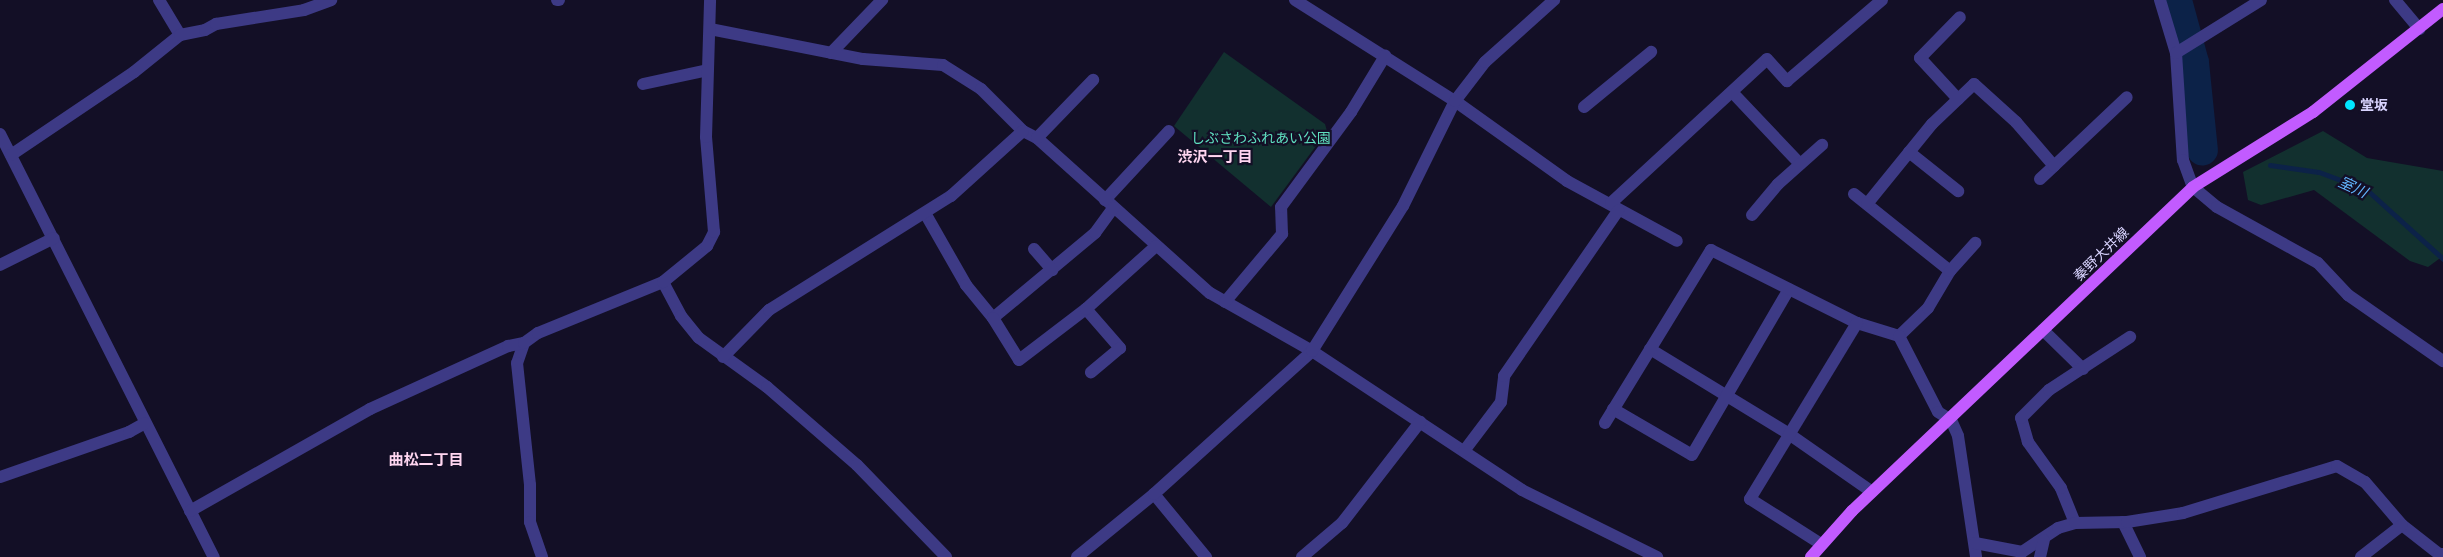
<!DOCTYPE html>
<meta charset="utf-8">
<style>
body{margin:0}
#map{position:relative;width:2443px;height:557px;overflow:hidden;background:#130f26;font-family:Helvetica,"Noto Sans JP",sans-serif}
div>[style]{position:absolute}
.green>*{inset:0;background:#12302f}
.stream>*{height:5px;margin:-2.5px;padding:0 2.5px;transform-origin:2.5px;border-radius:2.5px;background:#0c2248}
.river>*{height:31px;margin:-15.5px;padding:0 15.5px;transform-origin:15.5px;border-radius:15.5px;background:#0c2248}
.minor>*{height:12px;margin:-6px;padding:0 6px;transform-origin:6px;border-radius:6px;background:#3d3a85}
.major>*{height:12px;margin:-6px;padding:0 6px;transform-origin:6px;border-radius:6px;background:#c25bff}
.dots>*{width:14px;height:14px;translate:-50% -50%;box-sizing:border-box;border:2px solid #130f26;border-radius:50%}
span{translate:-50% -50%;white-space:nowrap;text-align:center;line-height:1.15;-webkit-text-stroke:4.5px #130f26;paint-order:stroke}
.poi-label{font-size:14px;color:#d9d4ff;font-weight:700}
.left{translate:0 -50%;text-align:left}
.park-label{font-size:14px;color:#5fe0c0}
.street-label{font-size:14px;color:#d9d4ff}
.neighbourhood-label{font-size:15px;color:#ffd6f0;font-weight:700}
.water-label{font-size:15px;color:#62b6ff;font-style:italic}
</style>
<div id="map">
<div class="green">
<div style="clip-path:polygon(1224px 52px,1325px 124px,1327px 131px,1271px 207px,1174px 126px)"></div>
<div style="clip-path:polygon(2323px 131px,2367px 158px,2443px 171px,2443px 256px,2428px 267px,2410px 261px,2314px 190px,2261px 205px,2248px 200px,2243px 172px)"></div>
</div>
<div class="stream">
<div style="left:2270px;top:165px;width:49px;rotate:8.1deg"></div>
<div style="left:2319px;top:172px;width:51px;rotate:20.6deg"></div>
<div style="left:2367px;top:190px;width:103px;rotate:42.2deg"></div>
</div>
<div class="river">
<div style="left:2176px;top:0;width:64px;rotate:74.7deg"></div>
<div style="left:2193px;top:62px;width:88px;rotate:84.2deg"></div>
</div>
<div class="minor">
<div style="left:159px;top:0;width:41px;rotate:59deg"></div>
<div style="left:557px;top:0;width:2px"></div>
<div style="left:1295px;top:0;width:189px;rotate:32.3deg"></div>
<div style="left:1455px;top:101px;width:138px;rotate:35.5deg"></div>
<div style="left:1567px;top:181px;width:125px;rotate:28.6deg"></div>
<div style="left:2160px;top:0;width:55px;rotate:73.2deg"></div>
<div style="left:2176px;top:53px;width:107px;rotate:86.3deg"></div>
<div style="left:2183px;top:160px;width:29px;rotate:70deg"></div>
<div style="left:2193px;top:187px;width:31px;rotate:40deg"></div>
<div style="left:2217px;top:207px;width:115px;rotate:29deg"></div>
<div style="left:2318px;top:263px;width:44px;rotate:46.8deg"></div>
<div style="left:2348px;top:295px;width:116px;rotate:34.8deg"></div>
<div style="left:2395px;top:0;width:38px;rotate:50deg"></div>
<div style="left:710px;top:29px;width:156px;rotate:11.1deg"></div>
<div style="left:863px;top:59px;width:80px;rotate:4.3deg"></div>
<div style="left:943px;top:65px;width:45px;rotate:32.3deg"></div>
<div style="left:981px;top:89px;width:59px;rotate:45deg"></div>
<div style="left:1023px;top:131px;width:16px;rotate:27deg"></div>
<div style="left:1037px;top:138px;width:232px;rotate:41.9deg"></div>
<div style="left:1210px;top:293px;width:117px;rotate:29.6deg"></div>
<div style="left:1312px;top:351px;width:252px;rotate:33.5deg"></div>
<div style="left:1522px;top:490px;width:151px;rotate:26.4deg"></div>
<div style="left:831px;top:53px;width:74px;rotate:-46.1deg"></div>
<div style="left:2176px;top:53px;width:100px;rotate:-31.9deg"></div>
<div style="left:643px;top:84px;width:66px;rotate:-12.2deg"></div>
<div style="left:1732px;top:92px;width:99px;rotate:46.6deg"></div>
<div style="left:1958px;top:99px;width:56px;rotate:-132.8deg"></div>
<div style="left:1920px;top:58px;width:57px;rotate:-45.7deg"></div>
<div style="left:1584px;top:107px;width:87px;rotate:-39.4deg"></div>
<div style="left:0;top:134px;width:474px;rotate:63.2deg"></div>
<div style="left:1037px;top:138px;width:81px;rotate:-46deg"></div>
<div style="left:1909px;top:152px;width:63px;rotate:38.5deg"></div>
<div style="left:11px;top:155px;width:148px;rotate:-34deg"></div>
<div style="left:134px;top:72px;width:59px;rotate:-38.8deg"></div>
<div style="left:180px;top:35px;width:25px;rotate:-11deg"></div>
<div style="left:205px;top:30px;width:13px;rotate:-29deg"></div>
<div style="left:216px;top:24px;width:89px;rotate:-9deg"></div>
<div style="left:304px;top:10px;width:29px;rotate:-20deg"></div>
<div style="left:2040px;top:179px;width:19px;rotate:-43deg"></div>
<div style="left:1854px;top:194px;width:123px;rotate:38.7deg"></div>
<div style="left:1105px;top:200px;width:94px;rotate:-47.2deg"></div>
<div style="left:1611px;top:203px;width:212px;rotate:-42.7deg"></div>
<div style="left:1767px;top:59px;width:30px;rotate:48deg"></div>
<div style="left:1787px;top:81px;width:125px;rotate:-40.5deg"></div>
<div style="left:1867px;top:204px;width:103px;rotate:-50.9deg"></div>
<div style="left:1932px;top:124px;width:58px;rotate:-43.6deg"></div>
<div style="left:1974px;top:84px;width:57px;rotate:42.1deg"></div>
<div style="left:2016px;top:122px;width:58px;rotate:49.2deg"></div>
<div style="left:2054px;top:166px;width:100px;rotate:-43.4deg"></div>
<div style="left:925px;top:213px;width:83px;rotate:60.3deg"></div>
<div style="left:966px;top:285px;width:43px;rotate:50.7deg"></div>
<div style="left:993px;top:318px;width:133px;rotate:-39.8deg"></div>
<div style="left:1095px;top:233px;width:31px;rotate:-54deg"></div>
<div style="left:1752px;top:215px;width:40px;rotate:-50deg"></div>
<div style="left:1778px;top:184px;width:59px;rotate:-41.6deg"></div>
<div style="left:1034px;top:249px;width:28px;rotate:49deg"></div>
<div style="left:0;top:265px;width:60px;rotate:-26.6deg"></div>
<div style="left:663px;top:282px;width:38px;rotate:62deg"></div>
<div style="left:681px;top:316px;width:28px;rotate:51deg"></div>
<div style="left:699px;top:338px;width:84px;rotate:35.8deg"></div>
<div style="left:767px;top:387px;width:119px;rotate:40.9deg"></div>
<div style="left:857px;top:465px;width:128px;rotate:45.9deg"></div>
<div style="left:1225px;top:302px;width:89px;rotate:-50deg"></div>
<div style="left:1282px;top:234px;width:27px;rotate:-92deg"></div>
<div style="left:1281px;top:207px;width:118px;rotate:-53.6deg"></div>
<div style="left:1351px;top:112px;width:66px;rotate:-58.7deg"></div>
<div style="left:1086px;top:309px;width:52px;rotate:48.9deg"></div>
<div style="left:1120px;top:348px;width:38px;rotate:140deg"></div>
<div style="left:993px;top:318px;width:49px;rotate:58.2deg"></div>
<div style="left:1019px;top:360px;width:84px;rotate:-37.3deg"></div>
<div style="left:1086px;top:309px;width:94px;rotate:-42deg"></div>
<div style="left:2043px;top:330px;width:56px;rotate:44.3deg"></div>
<div style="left:1899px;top:336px;width:40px;rotate:-44deg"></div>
<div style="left:1928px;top:308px;width:43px;rotate:-59.3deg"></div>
<div style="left:1950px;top:271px;width:38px;rotate:-48deg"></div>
<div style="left:524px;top:343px;width:21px;rotate:109deg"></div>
<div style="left:517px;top:363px;width:123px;rotate:83.9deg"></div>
<div style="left:530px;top:485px;width:37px;rotate:90deg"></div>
<div style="left:530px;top:522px;width:37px;rotate:71deg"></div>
<div style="left:1650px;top:349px;width:163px;rotate:31.4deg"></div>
<div style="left:1789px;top:434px;width:101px;rotate:34.9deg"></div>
<div style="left:723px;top:357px;width:66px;rotate:-45.6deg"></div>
<div style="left:769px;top:310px;width:215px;rotate:-32.1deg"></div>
<div style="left:951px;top:196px;width:97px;rotate:-42.1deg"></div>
<div style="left:1613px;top:409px;width:91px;rotate:30.2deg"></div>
<div style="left:1692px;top:455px;width:192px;rotate:-59.7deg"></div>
<div style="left:1605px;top:423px;width:203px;rotate:-58.5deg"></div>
<div style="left:1711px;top:250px;width:163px;rotate:26.6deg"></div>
<div style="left:1857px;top:323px;width:44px;rotate:17.2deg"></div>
<div style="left:1899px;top:336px;width:85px;rotate:62.8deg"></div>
<div style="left:1938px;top:412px;width:15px;rotate:32deg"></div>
<div style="left:1951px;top:420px;width:17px;rotate:66deg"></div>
<div style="left:1958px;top:436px;width:122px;rotate:81.5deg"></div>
<div style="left:1464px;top:451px;width:61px;rotate:-52.9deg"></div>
<div style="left:1501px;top:402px;width:26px;rotate:-83deg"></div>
<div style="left:1504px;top:376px;width:201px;rotate:-55.4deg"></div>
<div style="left:0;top:477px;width:137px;rotate:-19.2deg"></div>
<div style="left:129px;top:432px;width:18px;rotate:-29deg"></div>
<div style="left:1154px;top:494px;width:82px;rotate:50.5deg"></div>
<div style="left:190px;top:511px;width:207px;rotate:-29.5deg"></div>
<div style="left:370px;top:409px;width:152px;rotate:-24.5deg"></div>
<div style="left:508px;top:346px;width:16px;rotate:-11deg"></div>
<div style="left:524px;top:343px;width:17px;rotate:-36deg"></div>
<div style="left:538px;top:333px;width:135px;rotate:-22.2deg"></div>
<div style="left:663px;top:282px;width:57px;rotate:-39.3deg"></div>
<div style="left:707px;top:246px;width:16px;rotate:-63deg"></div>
<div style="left:714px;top:232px;width:95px;rotate:-94.8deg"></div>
<div style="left:706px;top:137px;width:137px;rotate:-88.3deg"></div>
<div style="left:2123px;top:522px;width:39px;rotate:64deg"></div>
<div style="left:2075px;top:523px;width:38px;rotate:-112deg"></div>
<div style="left:2061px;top:488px;width:57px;rotate:-125.7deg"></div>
<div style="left:2028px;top:442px;width:25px;rotate:-106deg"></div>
<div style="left:2021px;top:418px;width:40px;rotate:-45deg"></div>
<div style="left:2049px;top:390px;width:97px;rotate:-33.2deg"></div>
<div style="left:1975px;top:543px;width:48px;rotate:10.8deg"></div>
<div style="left:2022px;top:552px;width:43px;rotate:-33.7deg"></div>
<div style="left:2058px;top:528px;width:18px;rotate:-16deg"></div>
<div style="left:2075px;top:523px;width:52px;rotate:-1.1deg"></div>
<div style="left:2127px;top:522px;width:57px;rotate:-9.1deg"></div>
<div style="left:2183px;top:513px;width:161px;rotate:-17deg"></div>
<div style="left:2337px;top:466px;width:32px;rotate:30deg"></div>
<div style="left:2365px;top:482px;width:57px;rotate:49.3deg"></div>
<div style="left:2402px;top:525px;width:47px;rotate:38.1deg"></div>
<div style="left:2439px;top:554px;width:4px"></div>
<div style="left:1821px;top:544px;width:84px;rotate:-147.6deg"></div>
<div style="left:1750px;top:499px;width:206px;rotate:-58.7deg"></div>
<div style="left:1077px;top:557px;width:99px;rotate:-39.3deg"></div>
<div style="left:1154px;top:494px;width:213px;rotate:-42.1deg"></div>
<div style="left:1312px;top:351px;width:171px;rotate:-57.9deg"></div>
<div style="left:1403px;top:206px;width:117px;rotate:-63.7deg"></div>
<div style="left:1455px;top:101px;width:49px;rotate:-52.4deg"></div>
<div style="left:1485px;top:62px;width:93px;rotate:-41.9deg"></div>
<div style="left:1302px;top:557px;width:52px;rotate:-40.4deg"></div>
<div style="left:1342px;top:523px;width:128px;rotate:-52.3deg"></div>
<div style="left:2040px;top:557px;width:17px;rotate:-77deg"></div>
<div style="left:2361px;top:557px;width:52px;rotate:-38deg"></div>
</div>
<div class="major">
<div style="left:1811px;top:557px;width:62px;rotate:-48.3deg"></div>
<div style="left:1852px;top:511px;width:470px;rotate:-43.5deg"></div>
<div style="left:2193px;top:187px;width:142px;rotate:-32deg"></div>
<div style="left:2313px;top:112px;width:166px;rotate:-38.4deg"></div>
</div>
<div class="dots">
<div style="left:2350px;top:105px;background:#00e5ff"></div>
</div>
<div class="poi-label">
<span class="left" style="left:2360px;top:105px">堂坂</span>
</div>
<div class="park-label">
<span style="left:1261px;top:138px">しぶさわふれあい公園</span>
</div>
<div class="street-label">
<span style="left:2101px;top:254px;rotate:-44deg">秦野大井線</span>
</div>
<div class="neighbourhood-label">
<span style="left:1215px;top:157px">渋沢一丁目</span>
<span style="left:426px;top:460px">曲松二丁目</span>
</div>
<div class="water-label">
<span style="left:2353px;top:187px;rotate:25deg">室川</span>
</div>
</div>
